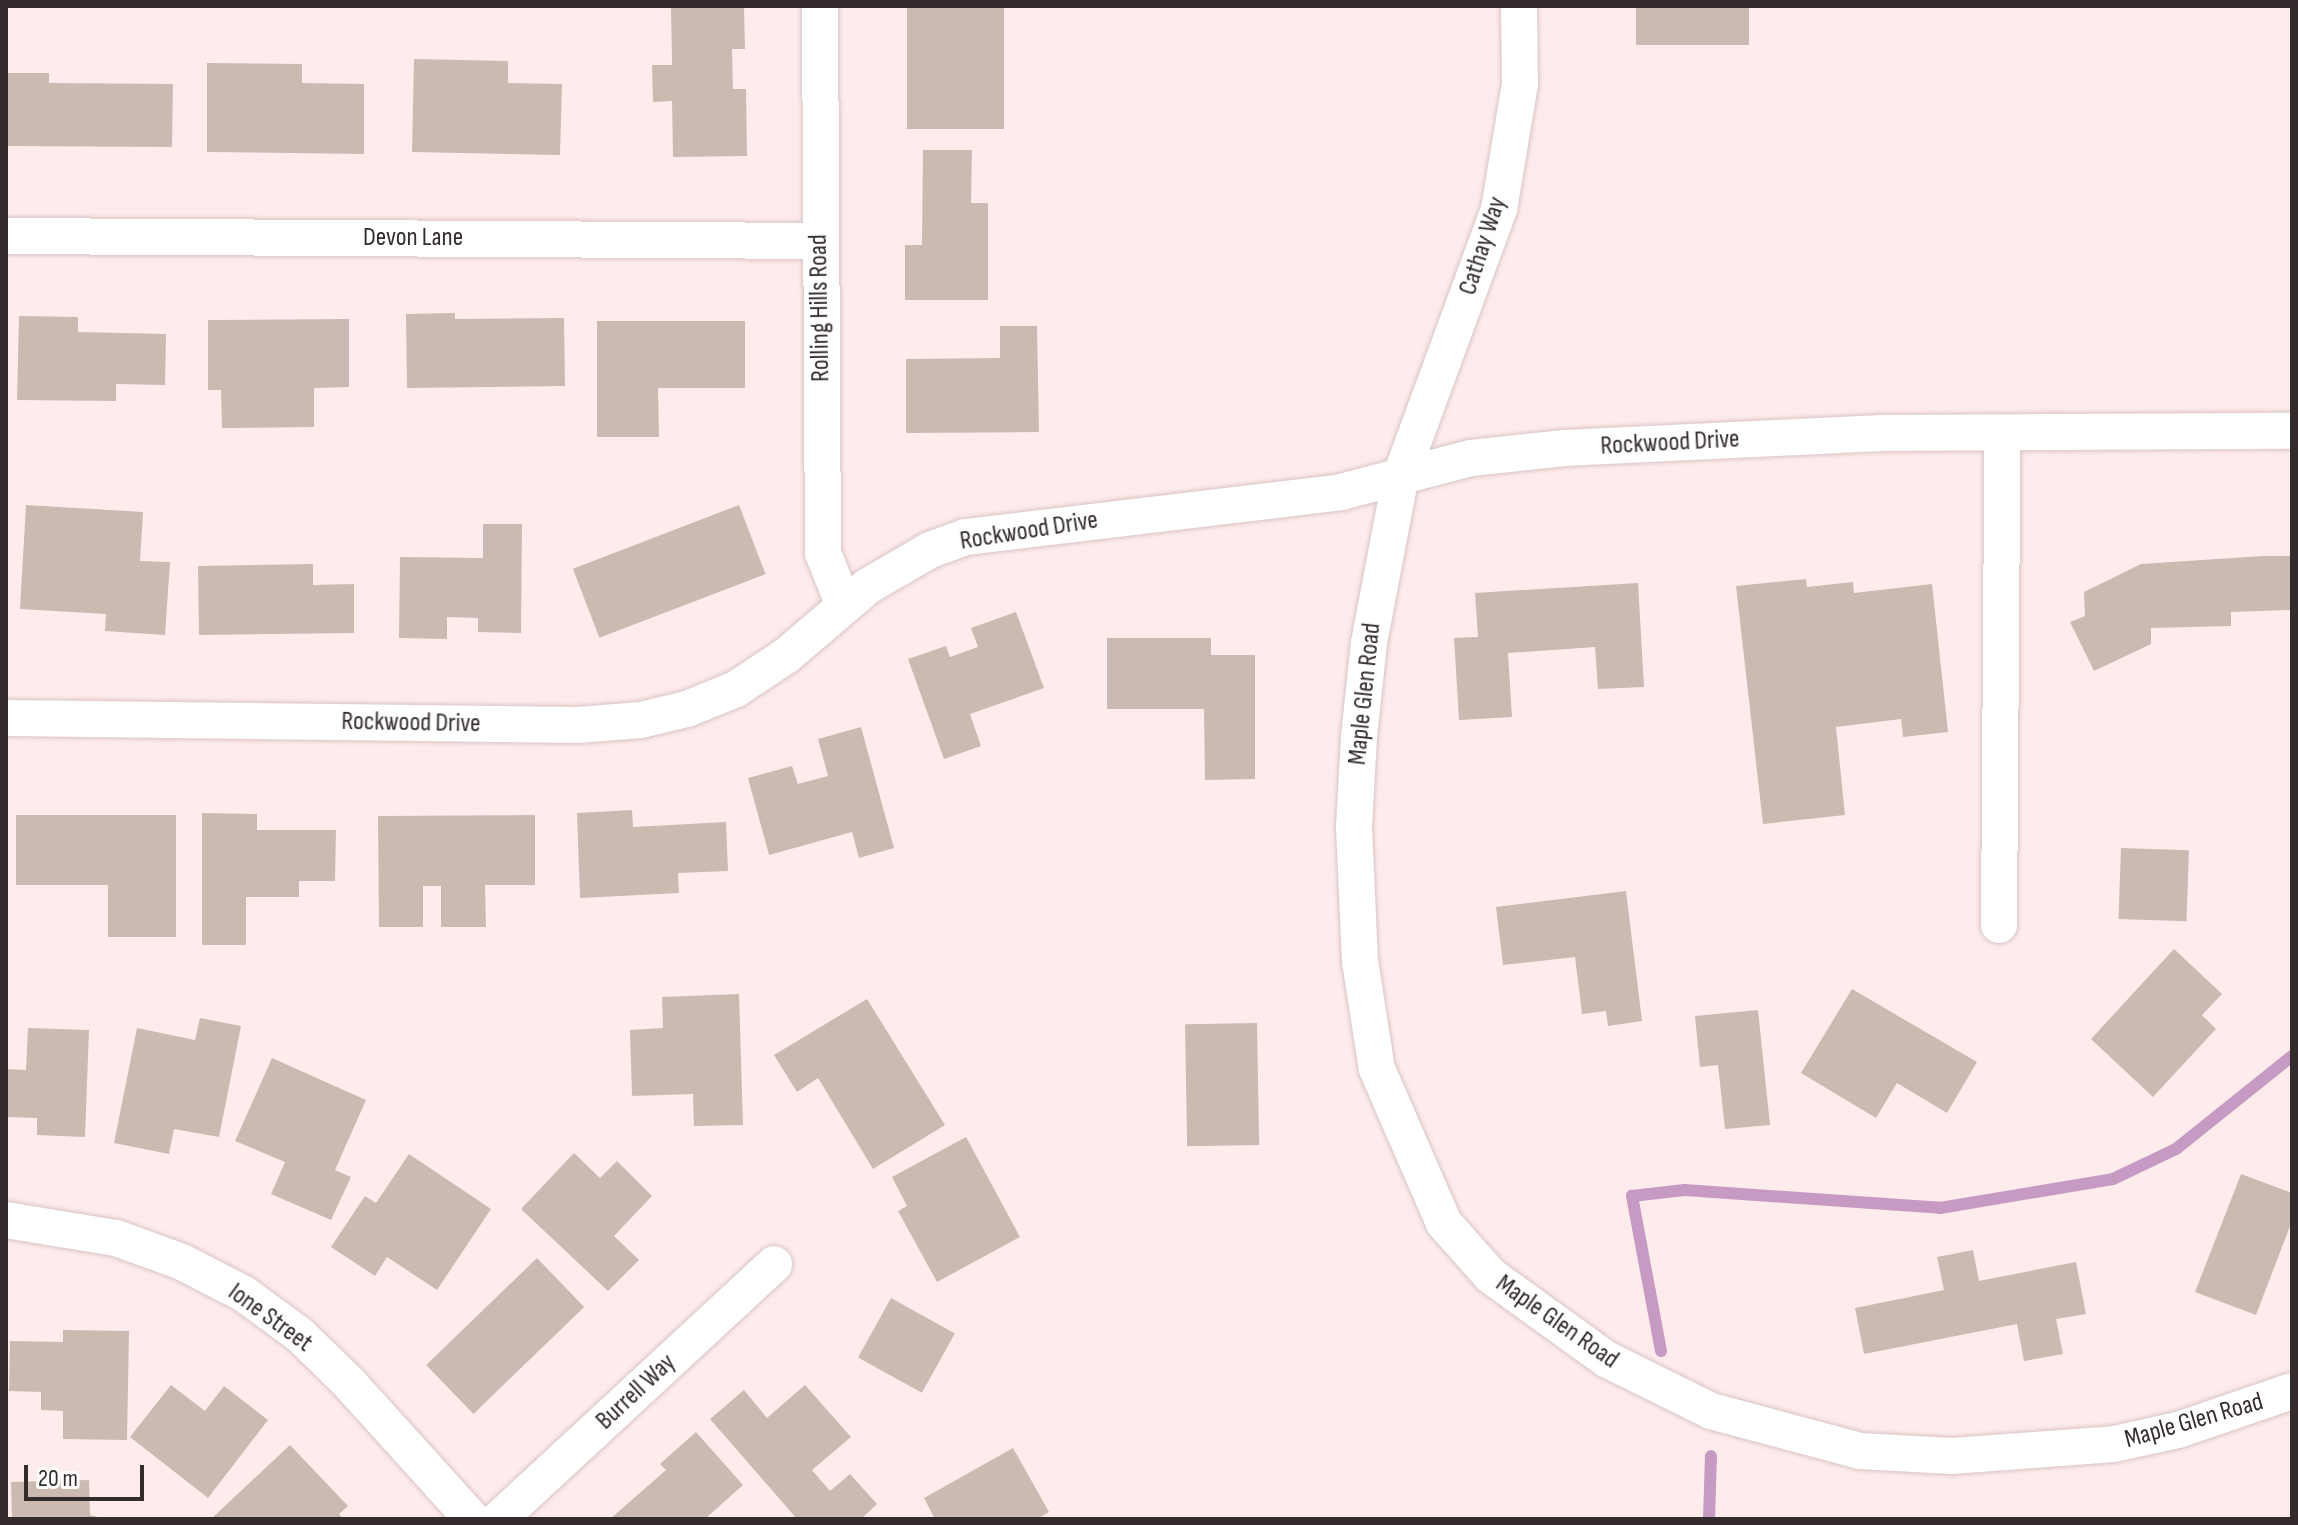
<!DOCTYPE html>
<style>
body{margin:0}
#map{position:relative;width:2298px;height:1525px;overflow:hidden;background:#feecec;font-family:"Sofia Sans Condensed",sans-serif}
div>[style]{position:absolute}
.stream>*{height:12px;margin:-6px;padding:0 6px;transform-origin:6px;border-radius:6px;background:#c69ac2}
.building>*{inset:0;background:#ccb9b1;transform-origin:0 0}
.roads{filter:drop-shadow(0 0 2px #d9c4c4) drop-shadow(0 0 2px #d9c4c4)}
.street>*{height:36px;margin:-18px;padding:0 18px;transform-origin:18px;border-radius:18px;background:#fff}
span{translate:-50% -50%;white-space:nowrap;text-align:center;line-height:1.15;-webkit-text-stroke:6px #fefefe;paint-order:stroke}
.street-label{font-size:26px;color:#342c2c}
.frame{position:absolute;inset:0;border:8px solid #342c2c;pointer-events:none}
.scale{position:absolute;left:24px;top:1465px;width:120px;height:36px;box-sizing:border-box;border:4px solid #342c2c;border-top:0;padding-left:10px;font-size:24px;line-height:28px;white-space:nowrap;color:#342c2c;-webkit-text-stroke:6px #fefefe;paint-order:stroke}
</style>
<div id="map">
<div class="stream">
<div style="left:1661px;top:1351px;width:158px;rotate:-100.6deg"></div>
<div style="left:1632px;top:1196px;width:53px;rotate:-6.5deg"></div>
<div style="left:1685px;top:1190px;width:256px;rotate:4deg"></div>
<div style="left:1940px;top:1208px;width:175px;rotate:-9.5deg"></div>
<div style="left:2113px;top:1179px;width:70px;rotate:-25.5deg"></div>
<div style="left:2176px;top:1149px;width:149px;rotate:-38.7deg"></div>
<div style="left:1709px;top:1519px;width:63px;rotate:-88.2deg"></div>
</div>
<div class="building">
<div style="clip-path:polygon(671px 6px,744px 6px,745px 49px,732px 49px,733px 89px,746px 89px,747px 156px,673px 157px,672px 101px,653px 102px,652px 65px,672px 65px)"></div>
<div style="left:907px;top:6px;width:97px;height:123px"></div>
<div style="left:1636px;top:6px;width:113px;height:39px"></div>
<div style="clip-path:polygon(414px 59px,508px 61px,508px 83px,562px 84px,560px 155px,412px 152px)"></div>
<div style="clip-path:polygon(207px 63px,302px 64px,302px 83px,364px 84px,364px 154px,207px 152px)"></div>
<div style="clip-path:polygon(6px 73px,49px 73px,49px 83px,173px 84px,172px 147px,6px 146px)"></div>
<div style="clip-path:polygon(923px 150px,972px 150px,971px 203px,988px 203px,988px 300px,905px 300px,905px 245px,922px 245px)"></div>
<div style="clip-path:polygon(455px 313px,455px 319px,564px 318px,565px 386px,407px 388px,406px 314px)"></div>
<div style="clip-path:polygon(19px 316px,78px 317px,78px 332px,166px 334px,165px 385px,116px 384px,116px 401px,17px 400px)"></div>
<div style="clip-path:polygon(349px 319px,349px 387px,314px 388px,314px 427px,222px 428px,221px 390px,208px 390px,208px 320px)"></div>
<div style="clip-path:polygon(597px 321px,745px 321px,745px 388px,658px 388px,659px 437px,597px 437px)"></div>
<div style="clip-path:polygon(1000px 326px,1037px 326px,1039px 432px,906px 433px,906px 359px,1000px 358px)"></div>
<div style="clip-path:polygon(26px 505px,143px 512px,140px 561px,170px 562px,165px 635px,105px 631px,106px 614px,20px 609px)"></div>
<div style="left:739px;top:505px;width:74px;height:178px;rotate:69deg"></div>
<div style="clip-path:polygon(483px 524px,522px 524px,521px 633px,478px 632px,478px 618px,447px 617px,447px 639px,399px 638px,400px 557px,483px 558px)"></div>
<div style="clip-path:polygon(2263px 556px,2290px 556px,2291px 610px,2231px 612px,2231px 626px,2151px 628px,2151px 644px,2094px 671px,2070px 622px,2085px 616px,2084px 592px,2141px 564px)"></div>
<div style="clip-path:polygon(313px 564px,313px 585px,354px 584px,354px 633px,199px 635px,198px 566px)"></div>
<div style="clip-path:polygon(1806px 579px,1807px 587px,1853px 582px,1854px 593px,1932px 584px,1948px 732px,1903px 737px,1901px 719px,1836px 727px,1845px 815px,1763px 824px,1736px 586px)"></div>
<div style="clip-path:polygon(1638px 583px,1644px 687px,1598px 689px,1595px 647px,1508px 653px,1512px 717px,1459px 720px,1454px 638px,1478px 637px,1475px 593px)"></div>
<div style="clip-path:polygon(1016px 612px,1044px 688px,970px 714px,981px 746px,944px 759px,908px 659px,946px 646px,950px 657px,978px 647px,971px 628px)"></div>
<div style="clip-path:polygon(1107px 638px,1211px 638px,1211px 655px,1255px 655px,1255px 779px,1205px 780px,1204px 709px,1107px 709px)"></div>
<div style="clip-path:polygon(861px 727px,894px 848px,859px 858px,852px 832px,769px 855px,748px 778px,792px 766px,798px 784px,828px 776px,818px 739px)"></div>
<div style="clip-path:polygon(632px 810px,633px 827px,726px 822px,728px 871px,678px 873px,679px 893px,580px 898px,577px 813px)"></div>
<div style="clip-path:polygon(202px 813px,257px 814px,257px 830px,336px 830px,335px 881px,299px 881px,299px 897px,246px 897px,246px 945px,202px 945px)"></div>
<div style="clip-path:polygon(16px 815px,176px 815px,176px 937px,108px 937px,108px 885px,16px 885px)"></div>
<div style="clip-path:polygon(535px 815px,535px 885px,485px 885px,486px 927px,441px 927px,441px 886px,423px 886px,423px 927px,379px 927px,378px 816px)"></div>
<div style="left:2121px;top:848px;width:68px;height:71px;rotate:2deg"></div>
<div style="clip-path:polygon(1626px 891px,1642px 1021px,1608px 1026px,1606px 1011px,1582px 1014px,1575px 957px,1503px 965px,1496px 907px)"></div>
<div style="clip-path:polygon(2174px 949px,2222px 994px,2202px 1015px,2216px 1029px,2153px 1097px,2091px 1039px)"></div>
<div style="clip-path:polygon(1852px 989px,1977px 1062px,1947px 1113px,1897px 1083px,1876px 1118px,1801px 1073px)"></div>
<div style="clip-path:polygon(739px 994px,743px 1125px,694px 1126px,693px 1094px,632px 1096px,630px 1030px,663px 1028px,662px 997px)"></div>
<div style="clip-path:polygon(867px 999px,945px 1125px,873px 1169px,818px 1078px,797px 1092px,774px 1055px)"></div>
<div style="clip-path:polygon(1758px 1010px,1770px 1125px,1725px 1129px,1718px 1065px,1700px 1067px,1695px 1016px)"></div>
<div style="clip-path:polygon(200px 1018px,241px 1026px,219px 1137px,174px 1129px,169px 1154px,114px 1143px,137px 1028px,195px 1040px)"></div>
<div style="left:1257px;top:1023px;width:122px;height:72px;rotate:89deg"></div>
<div style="clip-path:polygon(28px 1028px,89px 1030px,85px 1137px,37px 1135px,37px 1118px,6px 1117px,6px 1069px,26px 1070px)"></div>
<div style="clip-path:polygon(272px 1058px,366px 1100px,335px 1170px,351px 1177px,331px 1220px,271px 1194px,285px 1162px,235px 1141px)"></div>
<div style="clip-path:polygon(966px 1137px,1020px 1237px,937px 1282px,898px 1211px,907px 1206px,892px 1177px)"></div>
<div style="clip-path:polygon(574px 1153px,600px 1178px,617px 1161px,652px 1196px,614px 1236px,639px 1260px,608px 1291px,521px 1209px)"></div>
<div style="clip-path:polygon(409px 1154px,491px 1209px,437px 1290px,387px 1257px,375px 1276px,331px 1247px,365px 1196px,376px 1203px)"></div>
<div style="clip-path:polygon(2241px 1174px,2292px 1193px,2292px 1221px,2256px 1315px,2195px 1292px)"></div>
<div style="clip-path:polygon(1973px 1250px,1979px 1281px,2076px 1262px,2086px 1314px,2056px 1319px,2063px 1354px,2024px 1361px,2017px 1324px,1864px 1354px,1855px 1308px,1944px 1290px,1937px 1257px)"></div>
<div style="left:537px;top:1258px;width:68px;height:154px;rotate:46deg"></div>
<div style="left:891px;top:1298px;width:73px;height:68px;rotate:29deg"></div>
<div style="clip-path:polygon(63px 1330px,129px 1331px,127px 1440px,63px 1439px,63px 1411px,41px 1410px,41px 1392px,9px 1391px,10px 1341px,63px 1342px)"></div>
<div style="clip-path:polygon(171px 1385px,205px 1411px,224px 1386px,268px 1420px,208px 1498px,130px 1437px)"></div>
<div style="clip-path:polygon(805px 1385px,851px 1437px,812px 1470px,830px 1491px,850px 1474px,877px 1504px,861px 1519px,797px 1519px,710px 1419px,744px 1390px,767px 1418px)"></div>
<div style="clip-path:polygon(696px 1432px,743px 1485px,705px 1519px,610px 1519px,666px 1470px,660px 1464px)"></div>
<div style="clip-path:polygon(290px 1445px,348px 1506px,339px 1514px,343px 1519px,211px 1519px)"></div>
<div style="clip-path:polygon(1013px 1448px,1049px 1512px,1037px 1519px,935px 1519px,924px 1498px)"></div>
<div style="clip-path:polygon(89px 1480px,90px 1515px,106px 1519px,12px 1519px,11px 1482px)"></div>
</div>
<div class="roads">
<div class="street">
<div style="left:820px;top:6px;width:547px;rotate:89.69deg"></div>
<div style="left:823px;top:553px;width:57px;rotate:68.4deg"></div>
<div style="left:1519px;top:6px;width:78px;rotate:89.3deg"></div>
<div style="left:1520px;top:84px;width:127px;rotate:99.5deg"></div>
<div style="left:1499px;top:209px;width:283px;rotate:110.2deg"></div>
<div style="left:1401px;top:475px;width:171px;rotate:100.8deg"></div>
<div style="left:1369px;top:643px;width:95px;rotate:96.1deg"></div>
<div style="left:1359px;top:737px;width:89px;rotate:93.2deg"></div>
<div style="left:1354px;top:826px;width:135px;rotate:87.5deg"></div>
<div style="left:1360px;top:961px;width:109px;rotate:81.1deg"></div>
<div style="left:1377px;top:1069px;width:168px;rotate:66.5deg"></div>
<div style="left:1444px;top:1223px;width:71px;rotate:48.4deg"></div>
<div style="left:1491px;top:1276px;width:142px;rotate:35.8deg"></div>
<div style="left:1606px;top:1359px;width:117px;rotate:26.3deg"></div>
<div style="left:1711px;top:1411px;width:154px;rotate:15deg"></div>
<div style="left:1860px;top:1451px;width:92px;rotate:3.1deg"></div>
<div style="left:1952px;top:1456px;width:162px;rotate:-4.2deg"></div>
<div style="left:2114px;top:1444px;width:66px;rotate:-12.3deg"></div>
<div style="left:2178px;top:1430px;width:120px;rotate:-18.9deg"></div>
<div style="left:6px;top:236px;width:813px;rotate:0.35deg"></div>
<div style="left:6px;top:718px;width:572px;rotate:0.7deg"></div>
<div style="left:578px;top:725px;width:63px;rotate:-4.5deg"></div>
<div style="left:641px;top:720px;width:47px;rotate:-13.4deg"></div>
<div style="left:687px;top:709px;width:53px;rotate:-22.2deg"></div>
<div style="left:736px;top:689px;width:61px;rotate:-33.7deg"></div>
<div style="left:787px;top:655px;width:106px;rotate:-40.4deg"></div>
<div style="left:868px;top:586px;width:72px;rotate:-30.1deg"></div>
<div style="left:930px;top:550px;width:38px;rotate:-20deg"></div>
<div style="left:966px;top:537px;width:378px;rotate:-6.8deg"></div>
<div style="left:1341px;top:492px;width:134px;rotate:-14.7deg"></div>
<div style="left:1471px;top:458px;width:94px;rotate:-6.1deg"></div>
<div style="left:1564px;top:448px;width:319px;rotate:-2.7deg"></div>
<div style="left:1883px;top:433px;width:409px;rotate:-0.3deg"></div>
<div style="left:1999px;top:925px;width:490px;rotate:-89.6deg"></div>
<div style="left:6px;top:1220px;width:111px;rotate:9.3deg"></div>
<div style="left:116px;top:1238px;width:70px;rotate:20deg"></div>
<div style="left:182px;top:1262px;width:70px;rotate:27.3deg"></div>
<div style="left:244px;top:1294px;width:69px;rotate:36.2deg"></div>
<div style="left:300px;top:1335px;width:70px;rotate:44.4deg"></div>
<div style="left:350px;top:1384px;width:182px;rotate:47.9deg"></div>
<div style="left:499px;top:1519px;width:375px;rotate:-42.8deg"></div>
</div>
</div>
<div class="street-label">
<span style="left:413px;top:238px">Devon Lane</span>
<span style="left:1483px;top:246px;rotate:-72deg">Cathay Way</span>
<span style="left:820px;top:308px;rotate:-91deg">Rolling Hills Road</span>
<span style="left:1670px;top:443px;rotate:-3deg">Rockwood Drive</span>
<span style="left:1029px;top:531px;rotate:-9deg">Rockwood Drive</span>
<span style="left:1365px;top:694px;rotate:-84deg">Maple Glen Road</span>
<span style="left:411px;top:723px;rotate:1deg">Rockwood Drive</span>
<span style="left:270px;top:1318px;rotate:36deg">Ione Street</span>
<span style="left:1557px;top:1322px;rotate:35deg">Maple Glen Road</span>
<span style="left:636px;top:1392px;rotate:-43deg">Burrell Way</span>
<span style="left:2194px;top:1421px;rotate:-16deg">Maple Glen Road</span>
</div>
<div class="frame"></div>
<div class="scale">20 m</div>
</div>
